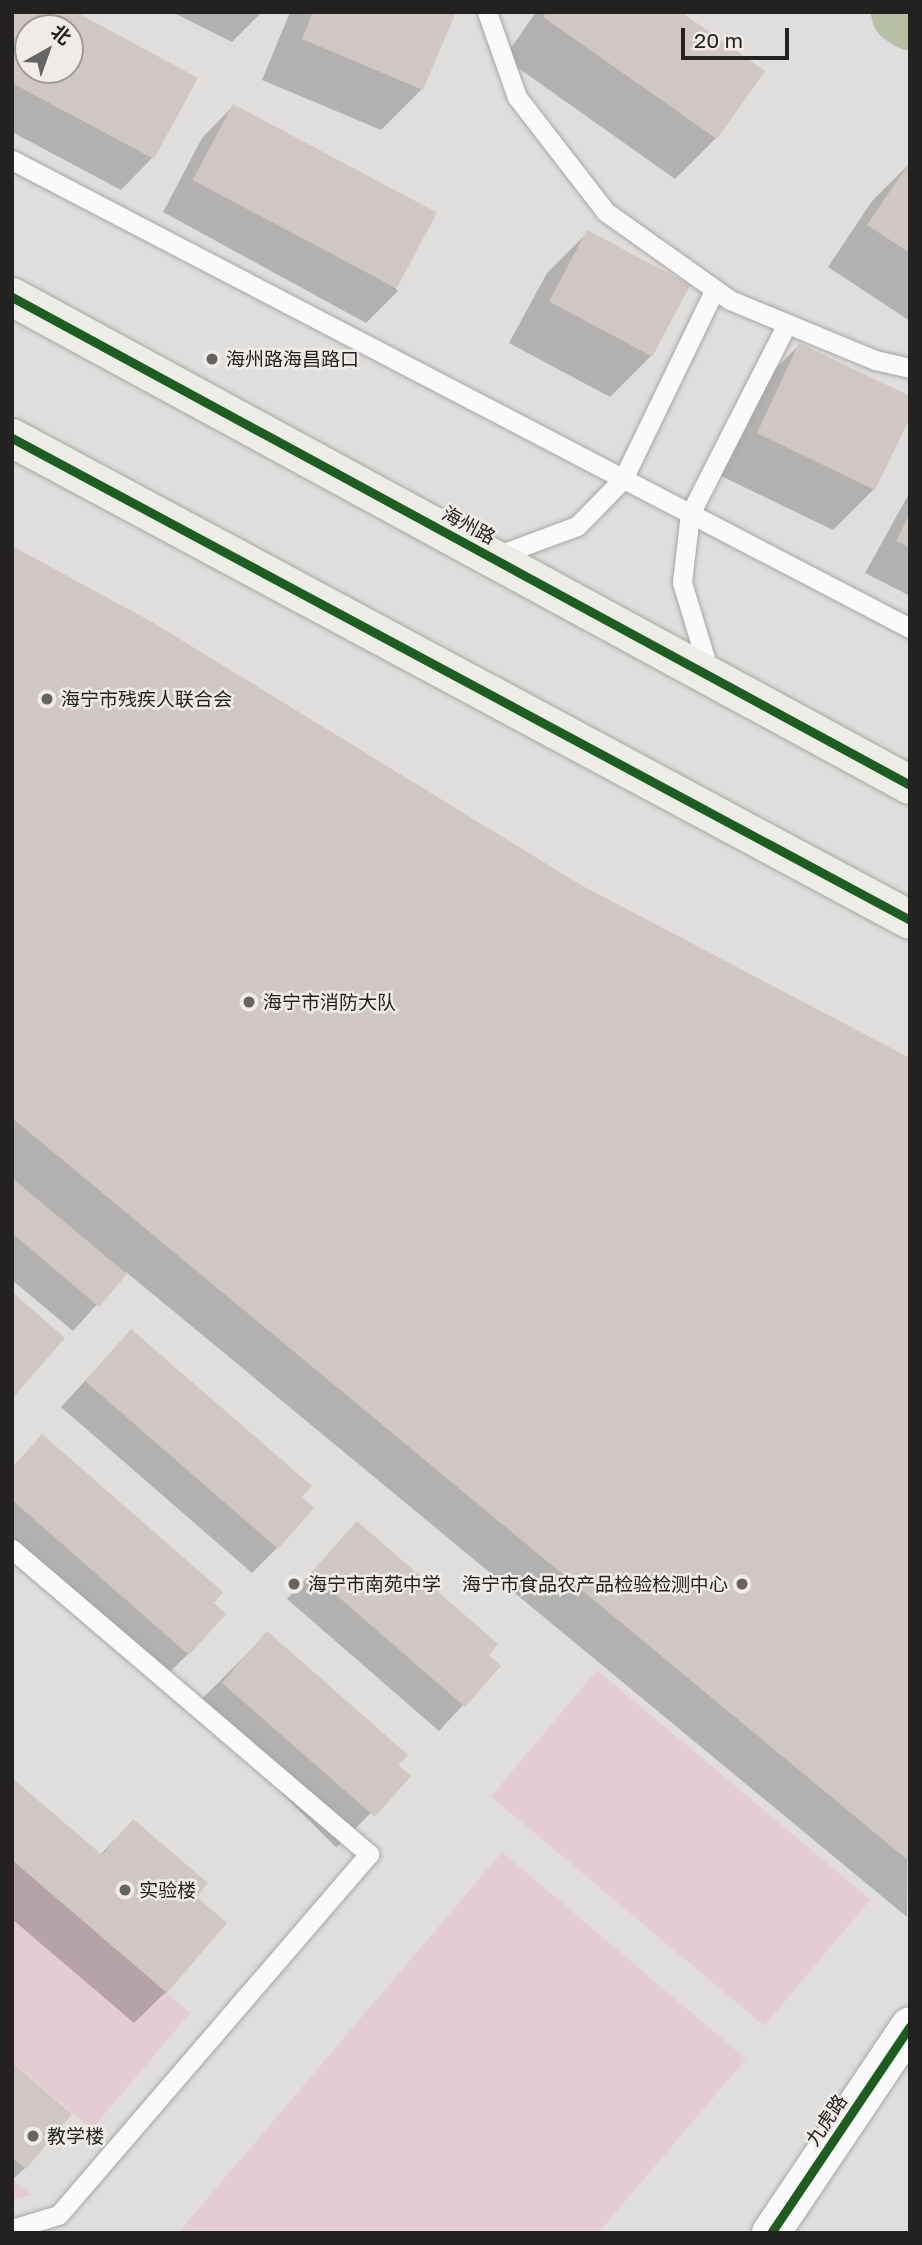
<!DOCTYPE html>
<meta charset="utf-8">
<style>
body{margin:0}
#map{position:relative;width:922px;height:2245px;overflow:hidden;background:#e0dedc;font-family:"Golos Text","Noto Sans SC",sans-serif}
div>[style]{position:absolute}
.green>*{inset:0;background:#e3ccd2;transform-origin:0 0}
.shadow>*{inset:0;background:#0003;transform-origin:0 0}
.river>*{height:65px;margin:-32.5px;padding:0 32.5px;transform-origin:32.5px;border-radius:32.5px;background:#b7bfa5}
.building>*{inset:0;background:#d0c6c4;transform-origin:0 0}
.roads{filter:drop-shadow(0 0 2px #a7a6a4) drop-shadow(0 0 2px #a7a6a4)}
.service>*{height:19px;margin:-9.5px;padding:0 9.5px;transform-origin:9.5px;border-radius:9.5px;background:#fafafa}
.tertiary>*{height:38px;margin:-19px;padding:0 19px;transform-origin:19px;border-radius:19px;background:#fafafa}
.primary>*{height:38px;margin:-19px;padding:0 19px;transform-origin:19px;border-radius:19px;background:#eeece6}
.cycleway>*{height:9px;margin:-4.5px;padding:0 4.5px;transform-origin:4.5px;border-radius:4.5px;background:#1b5e20}
.dots>*{width:19px;height:19px;translate:-50% -50%;box-sizing:border-box;border:4px solid #eeebe8;border-radius:50%}
span{translate:-50% -50%;white-space:nowrap;text-align:center;line-height:1.15;-webkit-text-stroke:5px #eeebe8;paint-order:stroke}
.poi-label{font-size:19px;color:#232221}
.left{translate:0 -50%;text-align:left}
.right{translate:-100% -50%;text-align:right}
.street-label{font-size:19px;color:#232221}
.frame{position:absolute;inset:0;border:14px solid #232221;pointer-events:none}
.north{position:absolute;left:14px;top:14px;width:70px;height:70px;box-sizing:border-box;background:#eeebe8;border:2px solid #9d9b98;border-radius:50%;rotate:40deg;font-size:19px;font-weight:700;line-height:28px;text-align:center;color:#232221}
.north::after{content:'';display:block;margin:auto;width:24px;height:32px;background:#656462;clip-path:polygon(50% 0,100% 100%,50% 72%,0 100%)}
.scale{position:absolute;left:681px;top:28px;width:108px;height:32px;box-sizing:border-box;border:4px solid #232221;border-top:0;padding-left:9px;font-size:21px;line-height:24px;white-space:nowrap;color:#232221;-webkit-text-stroke:5px #eeebe8;paint-order:stroke}
</style>
<div id="map">
<div class="green">
<div style="left:597px;top:1670px;width:357px;height:165px;rotate:40deg"></div>
<div style="clip-path:polygon(502px 1852px,746px 2059px,598px 2233px,178px 2233px)"></div>
<div style="clip-path:polygon(12px 1860px,190px 2013px,92px 2129px,12px 2063px)"></div>
<div style="clip-path:polygon(12px 2179px,32px 2195px,12px 2200px)"></div>
</div>
<div class="shadow">
<div style="clip-path:polygon(evenodd,12px 12px,72px 12px,152px 158px,121px 190px,12px 132px,12px 12px,28px 28px,70px 28px,70px 70px,28px 70px,28px 28px)"></div>
<div style="clip-path:polygon(172px 12px,262px 12px,232px 42px)"></div>
<div style="clip-path:polygon(290px 12px,454px 12px,422px 89px,381px 130px,262px 80px)"></div>
<div style="clip-path:polygon(536px 12px,678px 12px,716px 138px,675px 179px,504px 58px)"></div>
<div style="clip-path:polygon(233px 106px,398px 291px,366px 323px,163px 212px,202px 138px)"></div>
<div style="clip-path:polygon(910px 163px,910px 321px,828px 267px,872px 201px)"></div>
<div style="clip-path:polygon(588px 232px,651px 356px,610px 397px,509px 343px,547px 273px)"></div>
<div style="clip-path:polygon(799px 345px,874px 489px,833px 530px,717px 474px,759px 386px)"></div>
<div style="clip-path:polygon(910px 492px,910px 596px,865px 573px)"></div>
<div style="clip-path:polygon(12px 548px,580px 887px,910px 1060px,907px 1917px,126px 1272px,73px 1331px,12px 1280px)"></div>
<div style="clip-path:polygon(131px 1331px,300px 1497px,277px 1548px,252px 1573px,61px 1407px)"></div>
<div style="clip-path:polygon(42px 1437px,211px 1604px,188px 1654px,163px 1679px,12px 1547px,12px 1467px)"></div>
<div style="clip-path:polygon(357px 1523px,499px 1666px,439px 1731px,287px 1599px)"></div>
<div style="left:267px;top:1634px;width:200px;height:102px;rotate:45deg"></div>
<div style="clip-path:polygon(12px 1780px,99px 1856px,133px 1821px,194px 1897px,166px 1992px,134px 2023px,12px 1919px)"></div>
<div style="clip-path:polygon(12px 2065px,25px 2168px,12px 2180px)"></div>
</div>
<div class="river">
<div style="left:903px;top:12px;width:9px;rotate:36deg"></div>
</div>
<div class="building">
<div style="clip-path:polygon(evenodd,12px 12px,76px 12px,198px 78px,154px 159px,12px 83px,12px 12px,28px 28px,70px 28px,70px 70px,28px 70px,28px 28px)"></div>
<div style="clip-path:polygon(313px 12px,456px 12px,423px 90px,302px 39px)"></div>
<div style="clip-path:polygon(546px 12px,681px 12px,765px 71px,717px 139px,543px 17px)"></div>
<div style="left:233px;top:104px;width:231px;height:86px;rotate:28deg"></div>
<div style="clip-path:polygon(910px 162px,910px 253px,867px 225px)"></div>
<div style="left:587px;top:230px;width:117px;height:81px;rotate:28deg"></div>
<div style="clip-path:polygon(799px 343px,910px 396px,910px 418px,875px 490px,757px 433px)"></div>
<div style="clip-path:polygon(910px 513px,910px 548px,896px 541px)"></div>
<div style="clip-path:polygon(12px 546px,152px 622px,581px 885px,910px 1058px,910px 1862px,12px 1118px)"></div>
<div style="clip-path:polygon(12px 1178px,127px 1274px,99px 1307px,12px 1233px)"></div>
<div style="clip-path:polygon(12px 1292px,65px 1338px,12px 1399px)"></div>
<div style="clip-path:polygon(131px 1329px,312px 1486px,302px 1497px,314px 1508px,278px 1549px,85px 1381px)"></div>
<div style="clip-path:polygon(42px 1434px,223px 1592px,214px 1603px,226px 1614px,189px 1655px,12px 1500px,12px 1468px)"></div>
<div style="clip-path:polygon(357px 1521px,498px 1644px,489px 1655px,501px 1666px,465px 1707px,311px 1573px)"></div>
<div style="clip-path:polygon(267px 1631px,408px 1755px,398px 1765px,411px 1776px,375px 1817px,222px 1683px)"></div>
<div style="clip-path:polygon(12px 1778px,102px 1855px,133px 1819px,208px 1883px,197px 1897px,227px 1923px,167px 1993px,12px 1860px)"></div>
<div style="clip-path:polygon(12px 2063px,72px 2114px,26px 2169px,12px 2157px)"></div>
</div>
<div class="roads">
<div class="service">
<div style="left:487px;top:12px;width:90px;rotate:70.6deg"></div>
<div style="left:517px;top:97px;width:145px;rotate:52.3deg"></div>
<div style="left:606px;top:212px;width:152px;rotate:35.4deg"></div>
<div style="left:730px;top:300px;width:157px;rotate:22.5deg"></div>
<div style="left:875px;top:360px;width:36px;rotate:13deg"></div>
<div style="left:12px;top:160px;width:1013px;rotate:27.53deg"></div>
<div style="left:493px;top:557px;width:90px;rotate:-20.3deg"></div>
<div style="left:577px;top:526px;width:66px;rotate:-45.6deg"></div>
<div style="left:623px;top:479px;width:211px;rotate:-64.2deg"></div>
<div style="left:710px;top:675px;width:97px;rotate:-106.8deg"></div>
<div style="left:682px;top:582px;width:68px;rotate:-83.3deg"></div>
<div style="left:690px;top:514px;width:213px;rotate:-63deg"></div>
<div style="left:12px;top:1549px;width:470px;rotate:40.5deg"></div>
<div style="left:369px;top:1854px;width:476px;rotate:130.7deg"></div>
<div style="left:58px;top:2215px;width:48px;rotate:163.1deg"></div>
</div>
<div class="tertiary">
<div style="left:771px;top:2233px;width:249px;rotate:-56.1deg"></div>
</div>
<div class="primary">
<div style="left:12px;top:297px;width:1022px;rotate:28.52deg"></div>
<div style="left:12px;top:438px;width:1019px;rotate:28.22deg"></div>
</div>
</div>
<div class="cycleway">
<div style="left:12px;top:297px;width:1022px;rotate:28.52deg"></div>
<div style="left:12px;top:438px;width:1019px;rotate:28.22deg"></div>
<div style="left:771px;top:2233px;width:249px;rotate:-56.1deg"></div>
</div>
<div class="dots">
<div style="left:212px;top:359px;background:#656462"></div>
<div style="left:47px;top:699px;background:#656462"></div>
<div style="left:249px;top:1002px;background:#656462"></div>
<div style="left:294px;top:1584px;background:#656462"></div>
<div style="left:742px;top:1584px;background:#656462"></div>
<div style="left:125px;top:1890px;background:#656462"></div>
<div style="left:33px;top:2136px;background:#656462"></div>
</div>
<div class="poi-label">
<span class="left" style="left:226px;top:359px">海州路海昌路口</span>
<span class="left" style="left:61px;top:699px">海宁市残疾人联合会</span>
<span class="left" style="left:263px;top:1002px">海宁市消防大队</span>
<span class="left" style="left:308px;top:1584px">海宁市南苑中学</span>
<span class="right" style="left:728px;top:1584px">海宁市食品农产品检验检测中心</span>
<span class="left" style="left:139px;top:1890px">实验楼</span>
<span class="left" style="left:47px;top:2136px">教学楼</span>
</div>
<div class="street-label">
<span style="left:469px;top:525px;rotate:28deg">海州路</span>
<span style="left:826px;top:2120px;rotate:-56deg">九虎路</span>
</div>
<div class="frame"></div>
<div class="north">北</div>
<div class="scale">20 m</div>
</div>
